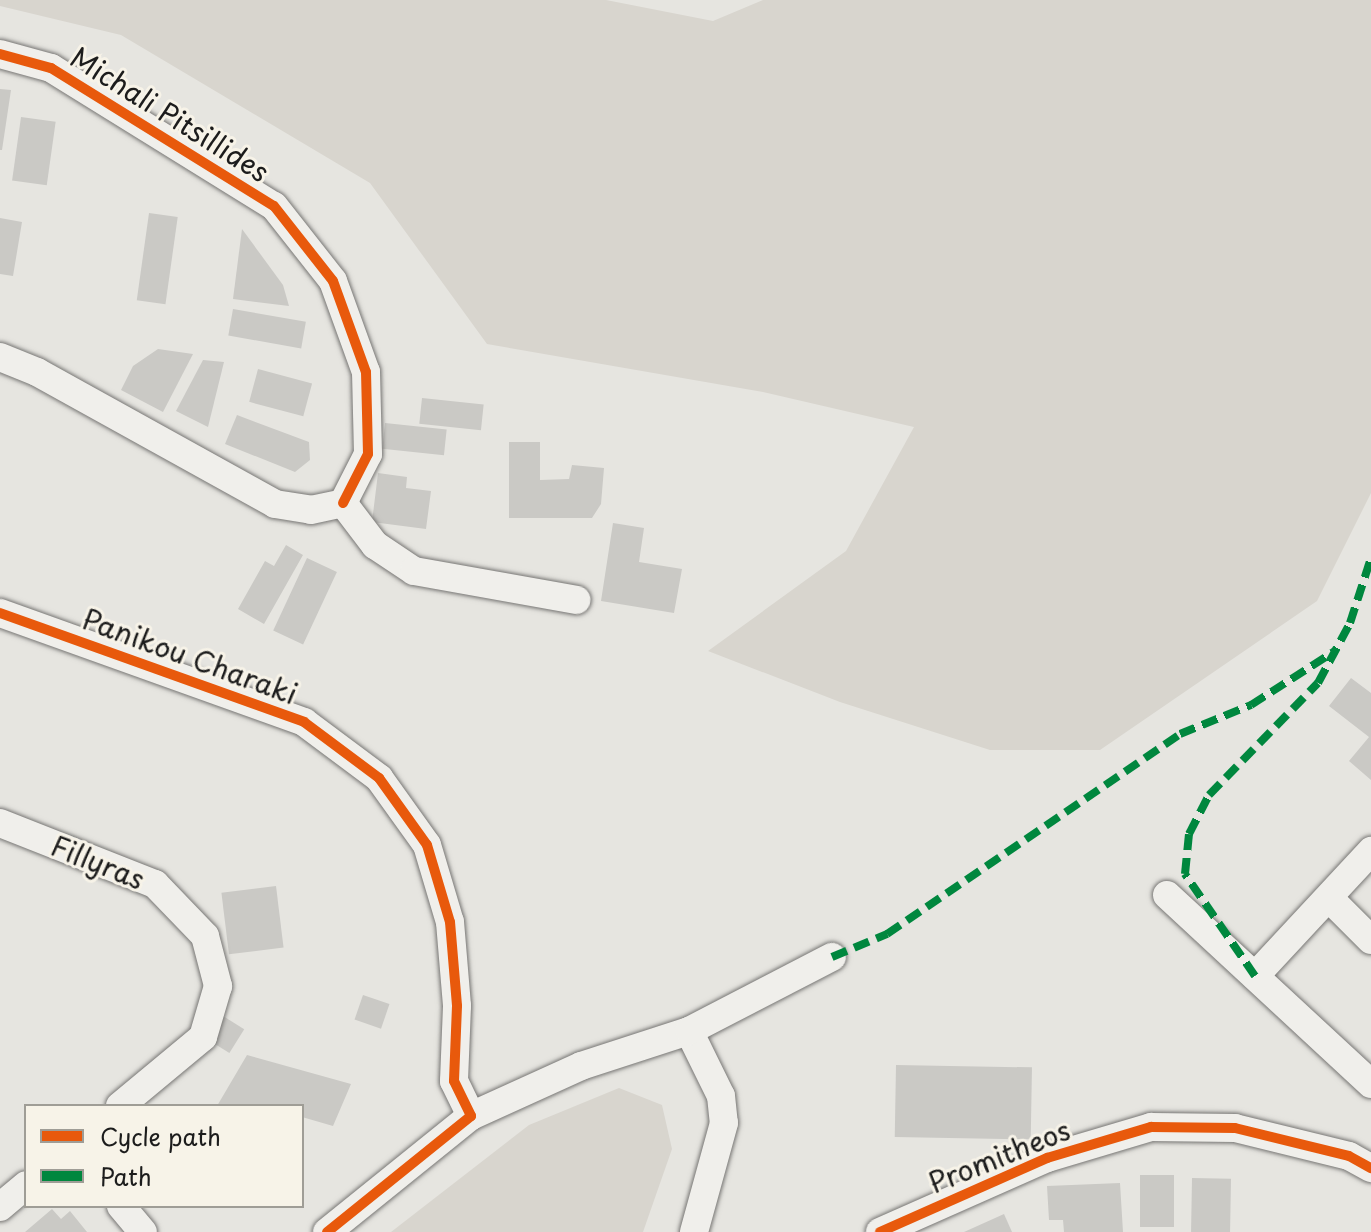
<!DOCTYPE html>
<style>
body{margin:0}
#map{position:relative;width:1371px;height:1232px;overflow:hidden;background:#e6e5e0;font-family:"Playpen Sans",sans-serif}
div>[style]{position:absolute}
.green>*{inset:0;background:#d8d5ce}
.building>*{inset:0;background:#cac9c5;transform-origin:0 0}
.roads{filter:drop-shadow(0 0 2px #777674) drop-shadow(0 0 2px #777674)}
.minor>*{height:28px;margin:-14px;padding:0 14px;transform-origin:14px;border-radius:14px;background:#f0efeb}
.quiet>*{height:8px;margin-top:-4px;transform-origin:0;background:repeating-linear-gradient(90deg,#00873e 0 16px,transparent 0 24px)}
.cycleway>*{height:10px;margin:-5px;padding:0 5px;transform-origin:5px;border-radius:5px;background:#e8590c}
span{translate:-50% -50%;white-space:nowrap;text-align:center;line-height:1.15;-webkit-text-stroke:6px #f7f3e8;paint-order:stroke}
.street-label{font-size:28px;color:#1c1c1c}
.legend{position:absolute;left:24px;top:1104px;width:280px;height:104px;box-sizing:border-box;background:#f7f3e8;border:2px solid #9f9d96;margin:0;padding:10px 14px;list-style:none;font-size:24px;color:#1c1c1c}
.legend li{display:flex;align-items:center;gap:16px;height:40px}
.legend b{width:40px;border:2px solid #9f9d96}
</style>
<div id="map">
<div class="green">
<div style="clip-path:polygon(0 0,606px 0,713px 21px,763px 0,1371px 0,1371px 493px,1317px 601px,1100px 750px,990px 750px,840px 702px,708px 651px,846px 551px,914px 427px,763px 392px,487px 344px,370px 183px,121px 35px,0 6px)"></div>
<div style="clip-path:polygon(619px 1088px,662px 1105px,672px 1149px,643px 1232px,391px 1232px,529px 1125px)"></div>
</div>
<div class="building">
<div style="clip-path:polygon(0 89px,11px 90px,2px 150px,0 150px)"></div>
<div style="left:21px;top:117px;width:35px;height:64px;rotate:8deg"></div>
<div style="left:149px;top:213px;width:29px;height:88px;rotate:8deg"></div>
<div style="clip-path:polygon(0 218px,22px 222px,13px 276px,0 274px)"></div>
<div style="clip-path:polygon(242px 229px,283px 285px,289px 306px,233px 299px)"></div>
<div style="left:233px;top:309px;width:74px;height:27px;rotate:10deg"></div>
<div style="clip-path:polygon(158px 349px,193px 354px,163px 412px,121px 390px,133px 366px)"></div>
<div style="clip-path:polygon(203px 360px,224px 362px,208px 427px,176px 411px)"></div>
<div style="left:258px;top:369px;width:56px;height:34px;rotate:15deg"></div>
<div style="left:422px;top:398px;width:62px;height:26px;rotate:6deg"></div>
<div style="clip-path:polygon(237px 415px,309px 442px,310px 460px,295px 472px,225px 444px)"></div>
<div style="left:385px;top:423px;width:62px;height:26px;rotate:6deg"></div>
<div style="clip-path:polygon(509px 442px,540px 442px,540px 480px,569px 479px,572px 465px,604px 468px,601px 504px,592px 518px,509px 518px)"></div>
<div style="clip-path:polygon(378px 473px,407px 477px,406px 488px,431px 491px,426px 529px,372px 522px)"></div>
<div style="clip-path:polygon(613px 523px,644px 528px,639px 562px,682px 569px,674px 613px,601px 601px)"></div>
<div style="clip-path:polygon(286px 545px,303px 555px,264px 624px,238px 609px,265px 561px,274px 566px)"></div>
<div style="left:307px;top:558px;width:33px;height:80px;rotate:25deg"></div>
<div style="clip-path:polygon(1351px 678px,1371px 693px,1371px 780px,1349px 761px,1369px 737px,1329px 706px)"></div>
<div style="left:276px;top:886px;width:62px;height:55px;rotate:83deg"></div>
<div style="left:363px;top:995px;width:28px;height:26px;rotate:19deg"></div>
<div style="left:223px;top:1016px;width:25px;height:28px;rotate:32deg"></div>
<div style="clip-path:polygon(247px 1055px,351px 1084px,333px 1126px,302px 1117px,302px 1106px,217px 1106px)"></div>
<div style="left:896px;top:1065px;width:136px;height:72px;rotate:1deg"></div>
<div style="left:1140px;top:1175px;width:34px;height:52px"></div>
<div style="left:1192px;top:1178px;width:39px;height:54px;rotate:1deg"></div>
<div style="clip-path:polygon(1120px 1183px,1123px 1232px,1064px 1232px,1063px 1220px,1049px 1220px,1047px 1186px)"></div>
<div style="clip-path:polygon(52px 1209px,61px 1219px,70px 1211px,87px 1232px,25px 1232px)"></div>
<div style="clip-path:polygon(1004px 1214px,1012px 1232px,964px 1232px)"></div>
</div>
<div class="roads">
<div class="minor">
<div style="left:0;top:54px;width:53px;rotate:15.4deg"></div>
<div style="left:51px;top:68px;width:262px;rotate:31.8deg"></div>
<div style="left:274px;top:206px;width:95px;rotate:51.8deg"></div>
<div style="left:333px;top:281px;width:97px;rotate:70.1deg"></div>
<div style="left:366px;top:372px;width:82px;rotate:88.6deg"></div>
<div style="left:368px;top:454px;width:55px;rotate:117deg"></div>
<div style="left:0;top:357px;width:40px;rotate:22deg"></div>
<div style="left:37px;top:372px;width:272px;rotate:29deg"></div>
<div style="left:275px;top:504px;width:36px;rotate:9deg"></div>
<div style="left:311px;top:510px;width:33px;rotate:-12deg"></div>
<div style="left:343px;top:503px;width:53px;rotate:52.7deg"></div>
<div style="left:375px;top:545px;width:47px;rotate:33.7deg"></div>
<div style="left:414px;top:571px;width:165px;rotate:10.1deg"></div>
<div style="left:0;top:613px;width:323px;rotate:19.7deg"></div>
<div style="left:304px;top:722px;width:94px;rotate:36.7deg"></div>
<div style="left:379px;top:778px;width:82px;rotate:54.4deg"></div>
<div style="left:427px;top:845px;width:80px;rotate:73.4deg"></div>
<div style="left:450px;top:922px;width:84px;rotate:85.2deg"></div>
<div style="left:457px;top:1006px;width:75px;rotate:92.3deg"></div>
<div style="left:454px;top:1081px;width:39px;rotate:64deg"></div>
<div style="left:471px;top:1116px;width:185px;rotate:141.1deg"></div>
<div style="left:0;top:823px;width:167px;rotate:21.5deg"></div>
<div style="left:155px;top:884px;width:72px;rotate:46.1deg"></div>
<div style="left:205px;top:936px;width:52px;rotate:75.4deg"></div>
<div style="left:218px;top:986px;width:53px;rotate:106.4deg"></div>
<div style="left:203px;top:1037px;width:108px;rotate:140.3deg"></div>
<div style="left:1167px;top:895px;width:278px;rotate:42.8deg"></div>
<div style="left:1330px;top:899px;width:58px;rotate:45deg"></div>
<div style="left:1255px;top:976px;width:171px;rotate:-47.1deg"></div>
<div style="left:689px;top:1031px;width:72px;rotate:63.8deg"></div>
<div style="left:721px;top:1096px;width:27px;rotate:84deg"></div>
<div style="left:724px;top:1123px;width:113px;rotate:105.4deg"></div>
<div style="left:471px;top:1116px;width:121px;rotate:-24.4deg"></div>
<div style="left:581px;top:1066px;width:114px;rotate:-18deg"></div>
<div style="left:689px;top:1031px;width:161px;rotate:-27.4deg"></div>
<div style="left:121px;top:1206px;width:34px;rotate:50deg"></div>
<div style="left:0;top:1207px;width:34px;rotate:-40deg"></div>
<div style="left:880px;top:1232px;width:183px;rotate:-23.9deg"></div>
<div style="left:1047px;top:1158px;width:109px;rotate:-16.6deg"></div>
<div style="left:1151px;top:1127px;width:84px;rotate:0.7deg"></div>
<div style="left:1235px;top:1128px;width:117px;rotate:13.8deg"></div>
<div style="left:1349px;top:1156px;width:25px;rotate:29deg"></div>
</div>
</div>
<div class="quiet">
<div style="left:832px;top:957px;width:60px;rotate:-22.7deg"></div>
<div style="left:887px;top:934px;width:355px;rotate:-34.3deg"></div>
<div style="left:1180px;top:734px;width:77px;rotate:-22.2deg"></div>
<div style="left:1251px;top:705px;width:100px;rotate:-32.7deg"></div>
<div style="left:1255px;top:976px;width:124px;rotate:-124.5deg"></div>
<div style="left:1185px;top:874px;width:40px;rotate:-84.3deg"></div>
<div style="left:1189px;top:834px;width:44px;rotate:-62.9deg"></div>
<div style="left:1209px;top:795px;width:156px;rotate:-45.8deg"></div>
<div style="left:1318px;top:683px;width:68px;rotate:-61.9deg"></div>
<div style="left:1350px;top:623px;width:68px;rotate:-72.1deg"></div>
</div>
<div class="cycleway">
<div style="left:0;top:54px;width:53px;rotate:15.4deg"></div>
<div style="left:51px;top:68px;width:262px;rotate:31.8deg"></div>
<div style="left:274px;top:206px;width:95px;rotate:51.8deg"></div>
<div style="left:333px;top:281px;width:97px;rotate:70.1deg"></div>
<div style="left:366px;top:372px;width:82px;rotate:88.6deg"></div>
<div style="left:368px;top:454px;width:55px;rotate:117deg"></div>
<div style="left:0;top:613px;width:323px;rotate:19.7deg"></div>
<div style="left:304px;top:722px;width:94px;rotate:36.7deg"></div>
<div style="left:379px;top:778px;width:82px;rotate:54.4deg"></div>
<div style="left:427px;top:845px;width:80px;rotate:73.4deg"></div>
<div style="left:450px;top:922px;width:84px;rotate:85.2deg"></div>
<div style="left:457px;top:1006px;width:75px;rotate:92.3deg"></div>
<div style="left:454px;top:1081px;width:39px;rotate:64deg"></div>
<div style="left:471px;top:1116px;width:185px;rotate:141.1deg"></div>
<div style="left:880px;top:1232px;width:183px;rotate:-23.9deg"></div>
<div style="left:1047px;top:1158px;width:109px;rotate:-16.6deg"></div>
<div style="left:1151px;top:1127px;width:84px;rotate:0.7deg"></div>
<div style="left:1235px;top:1128px;width:117px;rotate:13.8deg"></div>
<div style="left:1349px;top:1156px;width:25px;rotate:29deg"></div>
</div>
<div class="street-label">
<span style="left:170px;top:114px;rotate:32deg">Michali Pitsillides</span>
<span style="left:190px;top:656px;rotate:20deg">Panikou Charaki</span>
<span style="left:98px;top:862px;rotate:22deg">Fillyras</span>
<span style="left:999px;top:1156px;rotate:-22deg">Promitheos</span>
</div>
<ul class="legend">
<li><b style="height:10px;background:#e8590c"></b>Cycle path</li>
<li><b style="height:10px;background:#00873e"></b>Path</li>
</ul>
</div>
